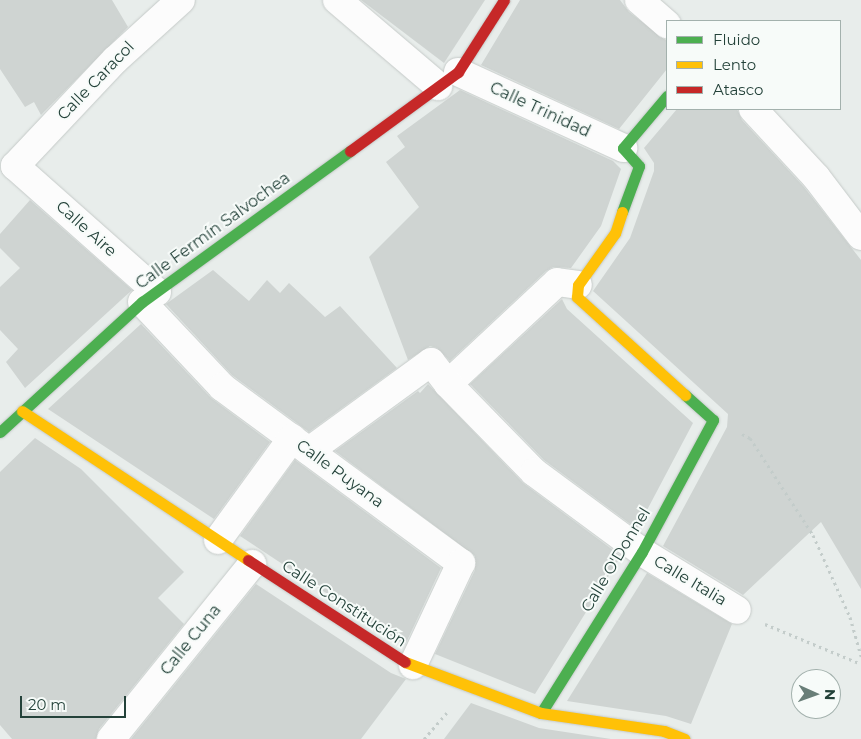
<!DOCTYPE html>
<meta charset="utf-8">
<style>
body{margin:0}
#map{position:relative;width:861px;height:739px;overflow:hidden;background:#e8edeb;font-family:Montserrat,sans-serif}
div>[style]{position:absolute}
.building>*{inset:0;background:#cfd4d2}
.path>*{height:3px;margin-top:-1.5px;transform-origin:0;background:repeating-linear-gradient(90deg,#c3ccca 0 2.5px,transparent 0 6.5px)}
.roads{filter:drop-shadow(0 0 1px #c5cac8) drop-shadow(0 0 1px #c5cac8)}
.street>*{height:28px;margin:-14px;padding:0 14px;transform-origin:14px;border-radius:14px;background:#fcfcfc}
.fast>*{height:11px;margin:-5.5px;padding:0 5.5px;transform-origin:5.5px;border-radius:5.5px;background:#4caf50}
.slow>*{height:11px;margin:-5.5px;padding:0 5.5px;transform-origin:5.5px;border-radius:5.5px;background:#ffc107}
.jam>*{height:11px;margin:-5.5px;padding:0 5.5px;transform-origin:5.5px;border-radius:5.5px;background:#c62828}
span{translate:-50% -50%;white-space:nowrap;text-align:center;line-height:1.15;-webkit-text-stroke:4px #f7fbf9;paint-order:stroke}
.street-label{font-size:16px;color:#24423a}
.legend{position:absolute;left:666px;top:20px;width:175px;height:90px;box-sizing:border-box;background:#f7fbf9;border:1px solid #a3b1ad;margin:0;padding:6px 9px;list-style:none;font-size:15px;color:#24423a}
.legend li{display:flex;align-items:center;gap:10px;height:25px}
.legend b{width:25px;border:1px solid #a3b1ad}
.north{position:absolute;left:791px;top:669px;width:50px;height:50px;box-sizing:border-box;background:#f7fbf9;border:1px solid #a3b1ad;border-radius:50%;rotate:92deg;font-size:14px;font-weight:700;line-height:20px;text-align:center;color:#24423a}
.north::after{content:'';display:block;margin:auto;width:18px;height:22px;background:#697e78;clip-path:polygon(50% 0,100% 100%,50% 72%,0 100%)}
.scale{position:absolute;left:20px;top:696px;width:106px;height:22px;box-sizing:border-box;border:2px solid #24423a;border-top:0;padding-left:6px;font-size:15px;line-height:18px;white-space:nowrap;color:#24423a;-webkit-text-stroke:4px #f7fbf9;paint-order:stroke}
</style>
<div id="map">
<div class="building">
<div style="clip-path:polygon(0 0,112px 0,128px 27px,41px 115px,34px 102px,25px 107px,0 69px)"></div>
<div style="clip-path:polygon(361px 0,485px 0,444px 63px)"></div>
<div style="clip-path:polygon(520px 0,620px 0,629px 12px,667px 41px,667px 69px,619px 129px,481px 65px)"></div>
<div style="clip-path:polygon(460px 90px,613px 161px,621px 169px,601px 226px,571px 268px,553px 267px,546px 271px,450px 361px,437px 348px,430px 346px,408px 360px,369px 257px,419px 207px,386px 162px,405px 147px,397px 136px)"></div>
<div style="clip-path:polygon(677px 109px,737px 109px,742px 120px,804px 187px,861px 260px,861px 589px,821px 522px,743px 595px,663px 546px,727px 427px,728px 414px,593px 291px,630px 238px,654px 171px,654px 163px,644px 148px)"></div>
<div style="clip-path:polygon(30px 200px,132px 290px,25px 388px,6px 362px,18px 349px,0 330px,0 287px,20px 268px,0 248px,0 234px)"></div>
<div style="clip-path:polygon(213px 270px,249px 301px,267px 280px,280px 293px,289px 283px,325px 317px,340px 306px,397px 368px,309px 432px,232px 375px,166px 304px)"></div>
<div style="clip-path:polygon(562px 299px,567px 309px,693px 423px,637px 529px,544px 460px,470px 384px)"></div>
<div style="clip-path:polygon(141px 324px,211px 398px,270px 442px,214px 519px,48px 409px)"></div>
<div style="clip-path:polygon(428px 384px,523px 483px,621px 556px,535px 694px,435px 654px,475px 570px,475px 556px,335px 451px,418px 391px,420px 393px)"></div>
<div style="clip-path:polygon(35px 438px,81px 469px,184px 572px,158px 598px,184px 624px,99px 729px,96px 739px,12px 739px,0 725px,0 472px)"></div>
<div style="clip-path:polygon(295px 460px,441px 568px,405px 645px,240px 536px)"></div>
<div style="clip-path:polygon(647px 573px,732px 624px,691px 724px,666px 716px,567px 701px)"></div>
<div style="clip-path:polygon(256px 584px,391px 673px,406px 679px,361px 739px,131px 739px)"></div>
<div style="clip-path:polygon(471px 703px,539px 728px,611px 739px,444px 739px)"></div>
</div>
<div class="path">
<div style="left:742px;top:434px;width:9px;rotate:27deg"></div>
<div style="left:750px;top:438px;width:116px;rotate:57deg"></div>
<div style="left:813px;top:535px;width:90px;rotate:65.7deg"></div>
<div style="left:850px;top:617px;width:41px;rotate:74.2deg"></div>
<div style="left:765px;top:624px;width:104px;rotate:22.6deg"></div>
<div style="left:424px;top:739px;width:35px;rotate:-49deg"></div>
</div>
<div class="roads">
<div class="street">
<div style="left:337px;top:0;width:133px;rotate:40.4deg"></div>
<div style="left:639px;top:0;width:37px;rotate:41deg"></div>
<div style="left:458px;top:72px;width:182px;rotate:24.7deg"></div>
<div style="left:753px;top:109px;width:93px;rotate:47.2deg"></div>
<div style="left:816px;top:177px;width:74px;rotate:52.7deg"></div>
<div style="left:157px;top:292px;width:190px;rotate:-138.4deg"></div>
<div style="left:15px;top:166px;width:146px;rotate:-46.7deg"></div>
<div style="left:115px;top:60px;width:89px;rotate:-42.3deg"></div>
<div style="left:142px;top:302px;width:117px;rotate:46.7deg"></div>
<div style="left:222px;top:387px;width:297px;rotate:36.4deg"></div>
<div style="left:461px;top:563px;width:113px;rotate:115.2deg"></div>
<div style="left:448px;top:384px;width:149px;rotate:-43.1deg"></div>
<div style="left:557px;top:282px;width:21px;rotate:8deg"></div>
<div style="left:309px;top:451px;width:151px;rotate:-36.1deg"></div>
<div style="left:431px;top:362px;width:28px;rotate:52deg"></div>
<div style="left:448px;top:384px;width:123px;rotate:45.7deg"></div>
<div style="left:534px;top:472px;width:134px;rotate:36.5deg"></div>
<div style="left:642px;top:552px;width:111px;rotate:31.4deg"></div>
<div style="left:218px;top:540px;width:126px;rotate:-54deg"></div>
<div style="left:111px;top:739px;width:225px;rotate:-51.1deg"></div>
</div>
<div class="fast">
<div style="left:622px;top:212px;width:49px;rotate:-69.7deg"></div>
<div style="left:639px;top:166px;width:24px;rotate:-132deg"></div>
<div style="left:623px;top:148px;width:68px;rotate:-49.8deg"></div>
<div style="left:0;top:432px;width:193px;rotate:-42.5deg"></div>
<div style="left:142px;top:302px;width:257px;rotate:-36deg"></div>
<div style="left:541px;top:713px;width:190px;rotate:-57.9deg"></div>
<div style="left:642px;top:552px;width:150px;rotate:-61.7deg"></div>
<div style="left:713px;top:420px;width:38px;rotate:-138deg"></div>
</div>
<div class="slow">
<div style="left:622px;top:212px;width:22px;rotate:108deg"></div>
<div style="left:615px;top:233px;width:64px;rotate:125.4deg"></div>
<div style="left:578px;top:285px;width:12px;rotate:95deg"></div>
<div style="left:577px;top:297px;width:146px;rotate:42.2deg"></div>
<div style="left:22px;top:411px;width:271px;rotate:33.4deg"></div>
<div style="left:405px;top:662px;width:145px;rotate:20.6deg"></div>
<div style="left:541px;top:713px;width:124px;rotate:8.3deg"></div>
<div style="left:664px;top:731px;width:22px;rotate:21deg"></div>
</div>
<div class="jam">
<div style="left:350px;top:151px;width:134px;rotate:-36.2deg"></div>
<div style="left:458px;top:72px;width:85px;rotate:-57.4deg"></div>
<div style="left:248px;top:560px;width:187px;rotate:33deg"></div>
</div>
</div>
<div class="street-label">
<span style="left:96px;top:81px;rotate:-46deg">Calle Caracol</span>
<span style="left:540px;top:110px;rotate:25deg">Calle Trinidad</span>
<span style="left:86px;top:229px;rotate:42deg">Calle Aire</span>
<span style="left:213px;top:231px;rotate:-36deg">Calle Fermín Salvochea</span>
<span style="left:340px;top:474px;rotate:36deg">Calle Puyana</span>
<span style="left:616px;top:560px;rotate:-59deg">Calle O'Donnel</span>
<span style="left:690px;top:581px;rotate:31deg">Calle Italia</span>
<span style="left:344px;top:604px;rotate:33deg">Calle Constitución</span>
<span style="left:191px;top:640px;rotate:-51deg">Calle Cuna</span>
</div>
<ul class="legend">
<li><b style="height:6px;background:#4caf50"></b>Fluido</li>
<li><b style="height:6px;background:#ffc107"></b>Lento</li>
<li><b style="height:6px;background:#c62828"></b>Atasco</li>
</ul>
<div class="north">N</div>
<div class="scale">20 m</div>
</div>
